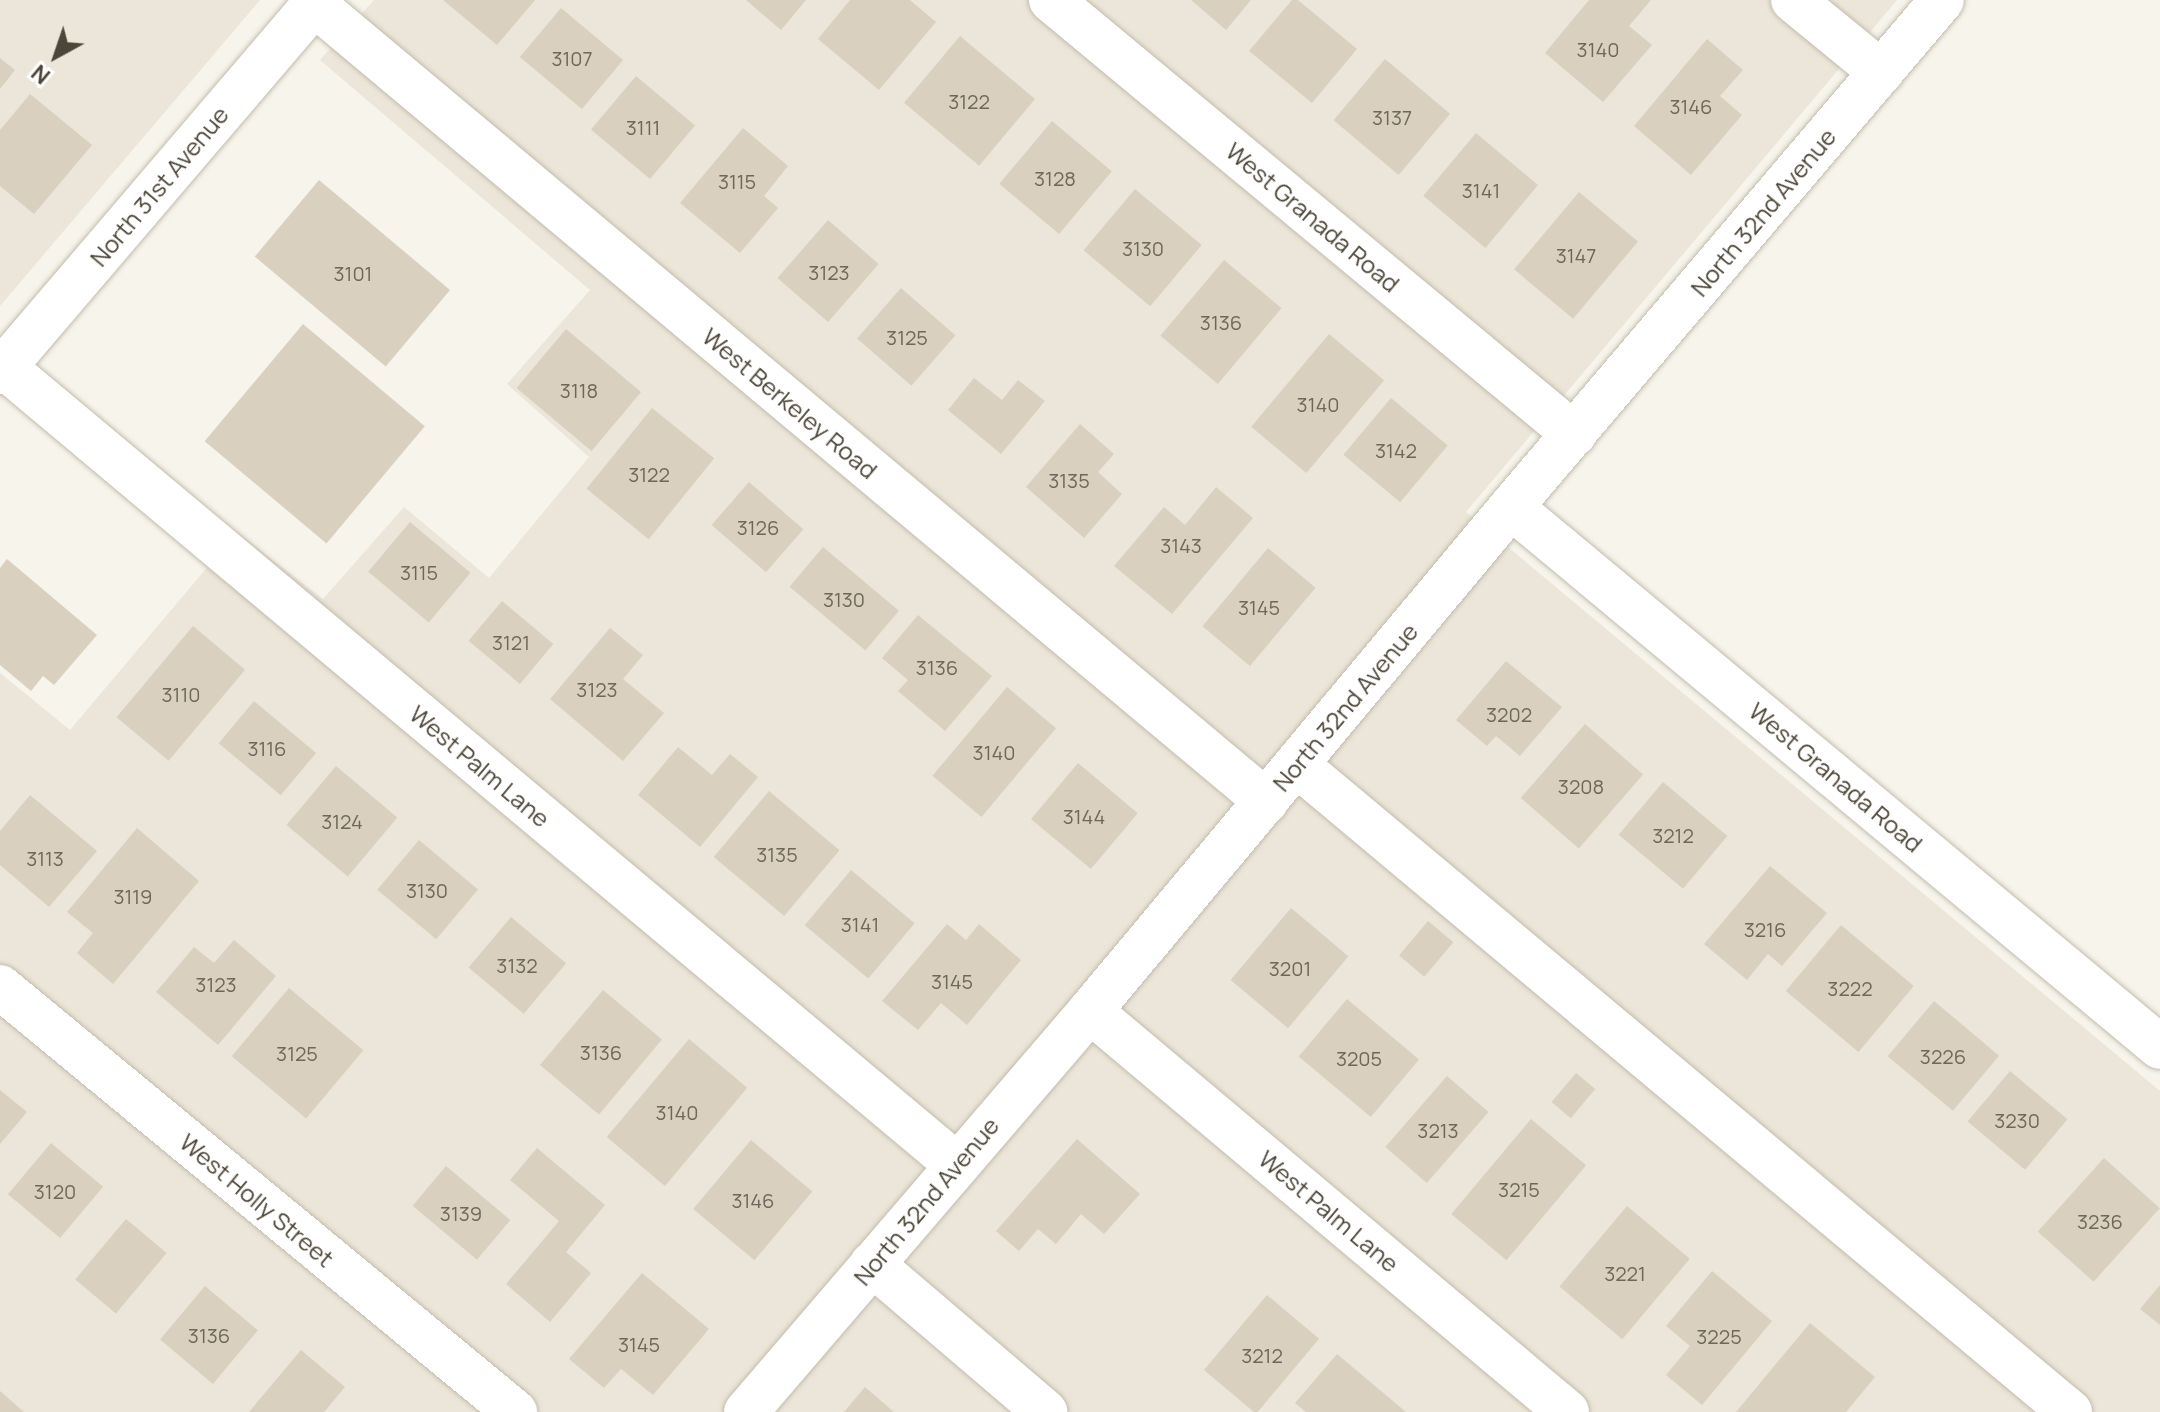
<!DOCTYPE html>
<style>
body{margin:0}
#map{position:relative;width:2160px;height:1412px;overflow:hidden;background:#f6f4eb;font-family:Manrope,sans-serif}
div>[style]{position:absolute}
.residential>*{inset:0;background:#ebe6d9}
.building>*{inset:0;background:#d9d0c0;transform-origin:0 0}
.roads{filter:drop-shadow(0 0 2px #c3bcad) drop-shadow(0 0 2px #c3bcad)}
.minor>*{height:44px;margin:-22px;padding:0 22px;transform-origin:22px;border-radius:22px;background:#fff}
span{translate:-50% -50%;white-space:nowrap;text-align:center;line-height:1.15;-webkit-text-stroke:6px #fff;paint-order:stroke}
.number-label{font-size:20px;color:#6f685a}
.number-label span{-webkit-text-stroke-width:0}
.street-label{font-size:24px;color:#4c4538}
.north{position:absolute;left:16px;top:16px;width:80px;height:80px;-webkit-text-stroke:6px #fff;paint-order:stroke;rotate:220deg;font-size:22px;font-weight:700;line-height:32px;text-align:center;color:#4c4538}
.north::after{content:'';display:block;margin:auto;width:28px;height:36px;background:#4c4538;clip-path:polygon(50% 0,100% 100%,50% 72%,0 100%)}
</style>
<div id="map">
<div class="residential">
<div style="clip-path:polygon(0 0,260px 0,0 306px)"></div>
<div style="clip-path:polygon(374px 0,1897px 0,1466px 512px,2160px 1091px,2160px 1412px,0 1412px,0 673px,70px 730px,237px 532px,323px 599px,404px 507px,489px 578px,589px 457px,507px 384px,590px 290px,320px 60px)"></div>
</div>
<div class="building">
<div style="clip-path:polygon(443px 0,535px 0,497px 45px)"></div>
<div style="clip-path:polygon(746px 0,806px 0,781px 30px)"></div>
<div style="clip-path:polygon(850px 0,910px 0,936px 22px,879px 90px,818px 39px)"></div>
<div style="clip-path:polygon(1191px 0,1251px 0,1226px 30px)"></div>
<div style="clip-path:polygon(1292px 0,1298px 0,1357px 49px,1312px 103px,1249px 51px)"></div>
<div style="clip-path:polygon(1589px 0,1651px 0,1629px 26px,1652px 45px,1603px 102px,1545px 53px)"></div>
<div style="left:561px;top:8px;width:81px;height:64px;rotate:40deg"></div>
<div style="left:960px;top:36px;width:98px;height:87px;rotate:40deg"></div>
<div style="clip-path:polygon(1707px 39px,1743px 70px,1720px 96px,1742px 115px,1691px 175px,1634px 126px)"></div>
<div style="clip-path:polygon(0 58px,15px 70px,0 89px)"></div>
<div style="left:1385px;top:59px;width:85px;height:80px;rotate:40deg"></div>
<div style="left:636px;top:76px;width:77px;height:70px;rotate:40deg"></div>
<div style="clip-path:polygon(30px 94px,92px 145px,34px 214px,0 186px,0 130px)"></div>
<div style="left:1052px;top:121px;width:78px;height:82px;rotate:40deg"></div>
<div style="clip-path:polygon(743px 128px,788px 166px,764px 196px,778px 208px,740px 253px,680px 203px)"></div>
<div style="left:1476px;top:133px;width:81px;height:82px;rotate:40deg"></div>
<div style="left:319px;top:180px;width:171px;height:100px;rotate:40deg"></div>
<div style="left:1135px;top:189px;width:87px;height:80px;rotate:40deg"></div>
<div style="left:1579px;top:192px;width:77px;height:101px;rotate:40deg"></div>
<div style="left:828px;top:220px;width:67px;height:77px;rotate:41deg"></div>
<div style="left:1224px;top:260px;width:75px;height:99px;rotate:40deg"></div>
<div style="left:901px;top:288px;width:72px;height:67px;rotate:41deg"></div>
<div style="left:303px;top:324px;width:159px;height:153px;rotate:40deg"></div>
<div style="left:566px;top:329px;width:98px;height:77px;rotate:40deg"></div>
<div style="left:1329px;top:334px;width:72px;height:121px;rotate:40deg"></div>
<div style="clip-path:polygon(974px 378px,1002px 400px,1018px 380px,1045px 401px,1001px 454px,948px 410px)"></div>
<div style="left:1391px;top:398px;width:74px;height:74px;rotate:40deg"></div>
<div style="left:652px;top:408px;width:80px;height:104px;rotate:39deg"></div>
<div style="clip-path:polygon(1080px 424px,1114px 454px,1098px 472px,1122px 494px,1084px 538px,1026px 487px)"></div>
<div style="left:749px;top:482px;width:72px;height:57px;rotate:41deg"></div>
<div style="clip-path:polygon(1216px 487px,1253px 518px,1172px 614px,1114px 566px,1164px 507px,1185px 525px)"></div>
<div style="left:410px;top:522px;width:79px;height:65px;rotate:40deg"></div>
<div style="left:823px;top:547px;width:99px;height:52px;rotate:40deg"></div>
<div style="left:1268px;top:548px;width:62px;height:102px;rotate:40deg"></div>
<div style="clip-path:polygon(7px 559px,97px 635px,54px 685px,43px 676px,31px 691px,0 665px,0 568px)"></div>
<div style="left:502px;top:601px;width:67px;height:52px;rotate:40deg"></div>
<div style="clip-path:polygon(918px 615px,992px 676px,945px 731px,898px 691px,908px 680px,882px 658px)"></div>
<div style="left:193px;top:626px;width:68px;height:119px;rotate:40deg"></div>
<div style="clip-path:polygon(610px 628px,643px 655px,623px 679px,664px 713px,623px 761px,550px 699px)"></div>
<div style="clip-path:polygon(1506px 661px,1562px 707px,1520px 756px,1496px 736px,1487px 746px,1456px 720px)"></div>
<div style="left:1007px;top:687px;width:64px;height:116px;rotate:40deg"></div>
<div style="left:254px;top:701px;width:81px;height:55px;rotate:40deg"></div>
<div style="left:1585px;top:724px;width:77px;height:98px;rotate:41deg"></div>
<div style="clip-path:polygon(678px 747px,712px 775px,730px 754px,758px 777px,700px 847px,638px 795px)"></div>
<div style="left:1078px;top:763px;width:78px;height:73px;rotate:40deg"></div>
<div style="left:336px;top:766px;width:80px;height:77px;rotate:40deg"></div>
<div style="left:1663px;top:782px;width:84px;height:69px;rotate:40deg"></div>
<div style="left:769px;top:791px;width:92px;height:86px;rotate:40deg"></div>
<div style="clip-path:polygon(30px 795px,97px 851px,49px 907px,0 865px,0 831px)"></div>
<div style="clip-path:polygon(137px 828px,199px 881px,113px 984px,77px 953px,93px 933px,67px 912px)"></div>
<div style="left:419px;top:840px;width:77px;height:65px;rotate:40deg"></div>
<div style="clip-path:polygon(1770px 866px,1827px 913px,1782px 966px,1768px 954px,1747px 980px,1704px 944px)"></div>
<div style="left:851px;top:870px;width:83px;height:72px;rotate:40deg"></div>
<div style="left:1291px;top:908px;width:75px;height:94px;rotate:40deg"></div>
<div style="left:511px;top:917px;width:72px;height:66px;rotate:40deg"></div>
<div style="left:1428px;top:921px;width:33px;height:45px;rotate:40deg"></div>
<div style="clip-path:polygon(947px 924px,966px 940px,979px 924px,1021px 960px,967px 1025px,941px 1003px,918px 1030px,882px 1001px)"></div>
<div style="left:1841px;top:925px;width:95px;height:86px;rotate:40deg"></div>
<div style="clip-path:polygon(234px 940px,276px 976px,218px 1045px,156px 992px,194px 947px,214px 963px)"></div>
<div style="left:289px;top:988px;width:97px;height:89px;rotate:40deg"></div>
<div style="left:603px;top:990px;width:77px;height:98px;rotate:40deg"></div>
<div style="left:1347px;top:999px;width:94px;height:75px;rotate:40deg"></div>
<div style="left:1934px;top:1001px;width:85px;height:72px;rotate:40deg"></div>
<div style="left:689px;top:1039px;width:76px;height:128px;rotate:40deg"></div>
<div style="left:2010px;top:1071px;width:75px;height:66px;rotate:40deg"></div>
<div style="left:1576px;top:1073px;width:25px;height:38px;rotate:40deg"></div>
<div style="left:1447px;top:1076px;width:55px;height:94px;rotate:41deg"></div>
<div style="clip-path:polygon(0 1090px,27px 1112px,0 1144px)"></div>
<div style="left:1531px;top:1119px;width:72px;height:124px;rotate:40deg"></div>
<div style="clip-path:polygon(1077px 1139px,1140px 1194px,1104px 1234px,1081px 1214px,1056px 1244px,1038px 1229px,1019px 1251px,996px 1231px)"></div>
<div style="left:751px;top:1140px;width:80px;height:90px;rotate:40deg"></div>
<div style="left:51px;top:1143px;width:68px;height:67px;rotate:40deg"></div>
<div style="clip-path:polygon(537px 1148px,605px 1205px,566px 1252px,591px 1273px,550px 1322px,506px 1284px,559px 1221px,510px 1180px)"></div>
<div style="left:2104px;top:1158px;width:75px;height:99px;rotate:42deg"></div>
<div style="left:446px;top:1166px;width:84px;height:52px;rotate:40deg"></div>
<div style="left:1627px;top:1206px;width:82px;height:105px;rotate:40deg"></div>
<div style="left:126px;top:1219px;width:53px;height:79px;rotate:40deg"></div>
<div style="clip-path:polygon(1712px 1271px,1772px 1321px,1702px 1405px,1666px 1375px,1690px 1346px,1666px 1326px)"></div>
<div style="clip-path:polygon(642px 1273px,709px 1329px,653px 1395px,621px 1369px,604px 1388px,569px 1359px)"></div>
<div style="clip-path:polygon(2160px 1285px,2160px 1325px,2140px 1309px)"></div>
<div style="left:205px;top:1286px;width:69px;height:70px;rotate:40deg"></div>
<div style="left:1267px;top:1295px;width:68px;height:98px;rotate:40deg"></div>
<div style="clip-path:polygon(1810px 1323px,1875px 1377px,1846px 1412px,1736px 1412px)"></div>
<div style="clip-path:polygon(301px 1350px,345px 1387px,324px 1412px,249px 1412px)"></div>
<div style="clip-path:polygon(1337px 1354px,1406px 1412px,1306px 1412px,1295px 1403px)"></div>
<div style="clip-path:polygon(865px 1387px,894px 1412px,844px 1412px)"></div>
<div style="clip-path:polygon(0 1391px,24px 1412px,0 1412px)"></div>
</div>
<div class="roads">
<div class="minor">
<div style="left:1051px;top:0;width:680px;rotate:39.69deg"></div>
<div style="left:1793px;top:0;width:114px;rotate:39.3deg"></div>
<div style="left:314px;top:4px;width:1242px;rotate:39.94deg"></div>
<div style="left:4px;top:367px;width:1242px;rotate:39.94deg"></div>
<div style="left:0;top:372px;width:489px;rotate:-49.5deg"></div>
<div style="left:1511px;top:507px;width:844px;rotate:39.76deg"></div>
<div style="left:1297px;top:765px;width:1008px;rotate:39.93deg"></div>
<div style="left:0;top:987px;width:668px;rotate:39.53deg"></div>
<div style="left:1090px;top:1011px;width:623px;rotate:40.05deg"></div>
<div style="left:872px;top:1264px;width:228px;rotate:40.5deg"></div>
<div style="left:746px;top:1412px;width:528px;rotate:-49.38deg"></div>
<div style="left:1090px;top:1011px;width:657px;rotate:-50.13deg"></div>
<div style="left:1511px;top:507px;width:665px;rotate:-49.63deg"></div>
</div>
</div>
<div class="number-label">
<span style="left:1598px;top:49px">3140</span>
<span style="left:572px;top:58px">3107</span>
<span style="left:969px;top:101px">3122</span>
<span style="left:1691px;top:106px">3146</span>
<span style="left:1392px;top:117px">3137</span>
<span style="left:643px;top:127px">3111</span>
<span style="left:1055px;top:178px">3128</span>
<span style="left:737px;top:181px">3115</span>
<span style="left:1481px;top:190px">3141</span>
<span style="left:1143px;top:248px">3130</span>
<span style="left:1576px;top:255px">3147</span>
<span style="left:829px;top:272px">3123</span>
<span style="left:353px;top:273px">3101</span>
<span style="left:1221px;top:322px">3136</span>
<span style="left:907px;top:337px">3125</span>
<span style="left:579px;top:390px">3118</span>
<span style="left:1318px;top:404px">3140</span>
<span style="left:1396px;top:450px">3142</span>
<span style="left:649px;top:474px">3122</span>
<span style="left:1069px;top:480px">3135</span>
<span style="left:758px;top:527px">3126</span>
<span style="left:1181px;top:545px">3143</span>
<span style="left:419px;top:572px">3115</span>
<span style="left:844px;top:599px">3130</span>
<span style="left:1259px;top:607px">3145</span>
<span style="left:511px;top:642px">3121</span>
<span style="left:937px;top:667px">3136</span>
<span style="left:597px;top:689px">3123</span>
<span style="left:181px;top:694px">3110</span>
<span style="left:1509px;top:714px">3202</span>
<span style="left:267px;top:748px">3116</span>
<span style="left:994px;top:752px">3140</span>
<span style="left:1581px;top:786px">3208</span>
<span style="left:1084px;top:816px">3144</span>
<span style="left:342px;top:821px">3124</span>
<span style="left:1673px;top:835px">3212</span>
<span style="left:777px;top:854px">3135</span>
<span style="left:45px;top:858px">3113</span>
<span style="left:427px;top:890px">3130</span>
<span style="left:133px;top:896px">3119</span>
<span style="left:860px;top:924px">3141</span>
<span style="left:1765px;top:929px">3216</span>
<span style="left:517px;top:965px">3132</span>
<span style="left:1290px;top:968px">3201</span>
<span style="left:952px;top:981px">3145</span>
<span style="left:216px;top:984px">3123</span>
<span style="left:1850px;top:988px">3222</span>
<span style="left:601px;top:1052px">3136</span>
<span style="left:297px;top:1053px">3125</span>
<span style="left:1943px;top:1056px">3226</span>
<span style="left:1359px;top:1058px">3205</span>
<span style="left:677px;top:1112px">3140</span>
<span style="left:2017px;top:1120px">3230</span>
<span style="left:1438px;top:1130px">3213</span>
<span style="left:1519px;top:1189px">3215</span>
<span style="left:55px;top:1191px">3120</span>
<span style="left:753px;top:1200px">3146</span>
<span style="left:461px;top:1213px">3139</span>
<span style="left:2100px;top:1221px">3236</span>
<span style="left:1625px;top:1273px">3221</span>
<span style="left:209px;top:1335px">3136</span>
<span style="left:1719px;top:1336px">3225</span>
<span style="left:639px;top:1344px">3145</span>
<span style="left:1262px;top:1355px">3212</span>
</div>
<div class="street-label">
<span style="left:159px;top:186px;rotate:-50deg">North 31st Avenue</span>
<span style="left:1763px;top:212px;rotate:-50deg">North 32nd Avenue</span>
<span style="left:1313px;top:217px;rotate:40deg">West Granada Road</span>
<span style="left:790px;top:403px;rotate:40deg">West Berkeley Road</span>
<span style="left:1345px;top:707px;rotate:-50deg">North 32nd Avenue</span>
<span style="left:480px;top:766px;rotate:40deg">West Palm Lane</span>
<span style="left:1836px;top:777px;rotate:40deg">West Granada Road</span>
<span style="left:257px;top:1200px;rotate:40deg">West Holly Street</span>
<span style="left:926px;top:1201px;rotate:-50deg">North 32nd Avenue</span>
<span style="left:1329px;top:1211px;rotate:40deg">West Palm Lane</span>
</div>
<div class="north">N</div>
</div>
